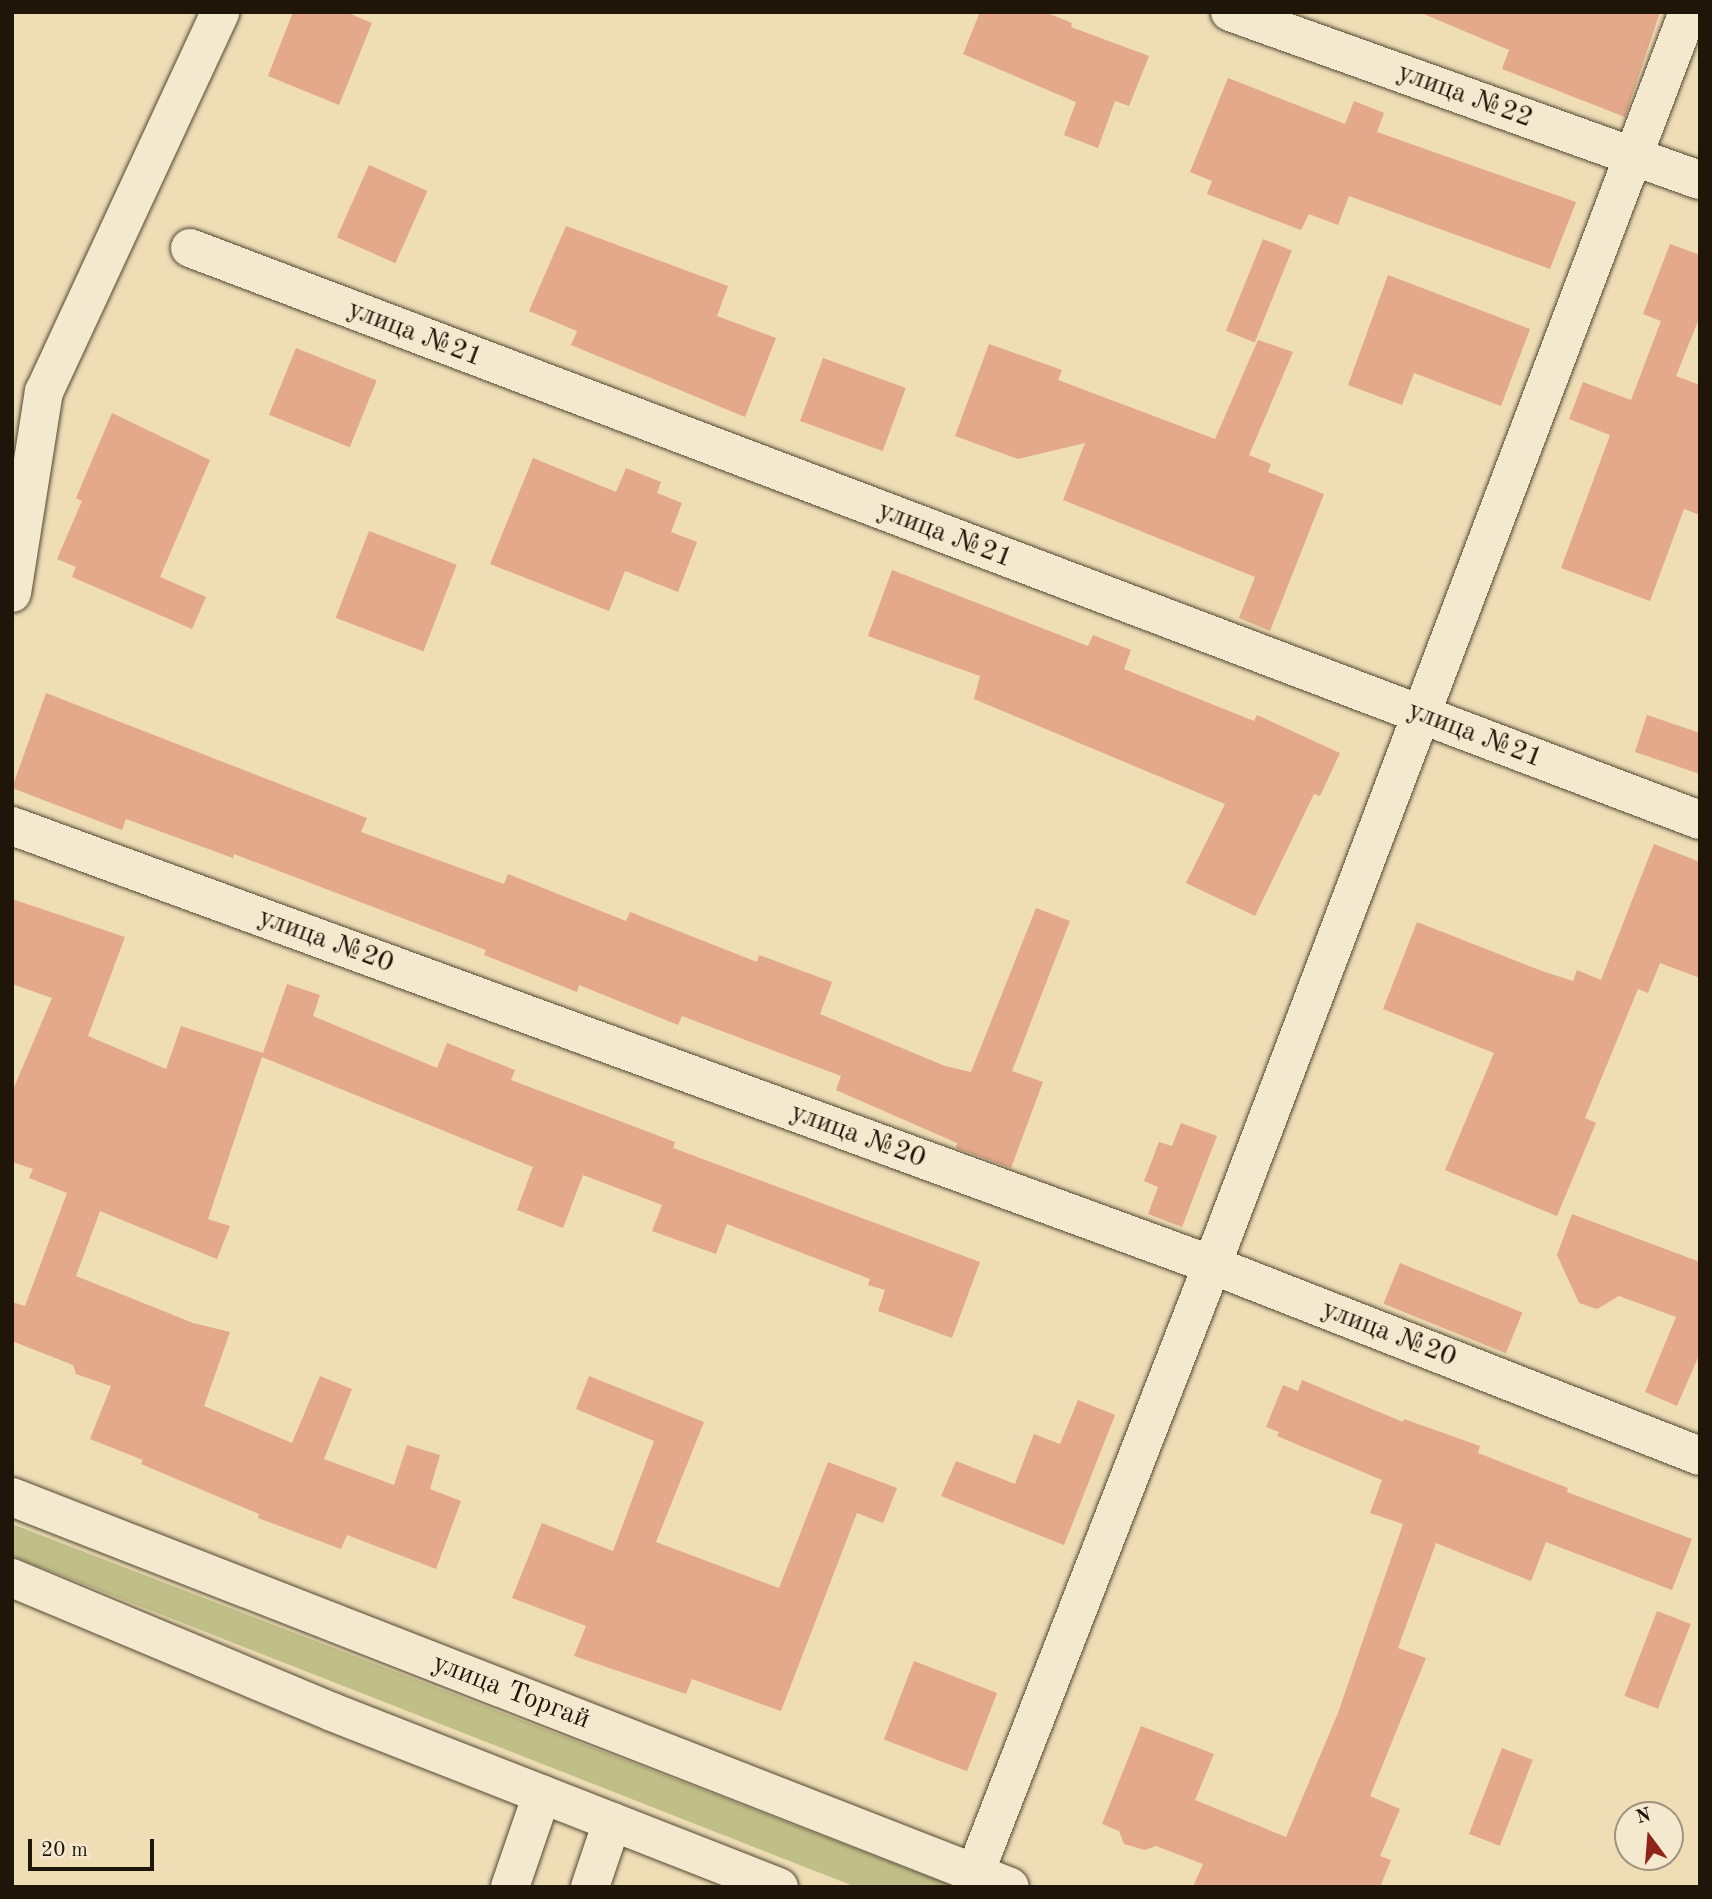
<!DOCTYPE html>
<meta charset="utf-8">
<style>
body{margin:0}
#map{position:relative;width:1712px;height:1899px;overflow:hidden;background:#eeddb5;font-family:"Old Standard TT",serif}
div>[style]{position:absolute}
.green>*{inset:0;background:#c0bf88}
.building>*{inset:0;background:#e3a98a;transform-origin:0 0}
.roads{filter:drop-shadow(0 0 2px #534733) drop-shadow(0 0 2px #534733)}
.minor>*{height:38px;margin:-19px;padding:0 19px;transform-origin:19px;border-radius:19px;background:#f4e9cf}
span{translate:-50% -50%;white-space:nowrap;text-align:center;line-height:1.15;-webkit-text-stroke:6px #f4e9cf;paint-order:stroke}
.street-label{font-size:28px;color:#1f1508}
.frame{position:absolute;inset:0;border:14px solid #1f1508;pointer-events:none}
.north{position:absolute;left:1614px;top:1801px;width:70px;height:70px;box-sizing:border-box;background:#f4e9cf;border:2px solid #9f947f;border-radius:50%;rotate:344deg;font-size:19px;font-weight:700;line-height:28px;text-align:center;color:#1f1508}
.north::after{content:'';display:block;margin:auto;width:24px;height:32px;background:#8f2418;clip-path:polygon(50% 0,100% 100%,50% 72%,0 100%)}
.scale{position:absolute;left:28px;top:1839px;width:126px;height:32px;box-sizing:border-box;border:4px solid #1f1508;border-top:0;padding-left:9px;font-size:21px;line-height:24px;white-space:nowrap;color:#1f1508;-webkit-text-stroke:5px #f4e9cf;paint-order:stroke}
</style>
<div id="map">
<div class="green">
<div style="clip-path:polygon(12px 1524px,955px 1887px,856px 1887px,12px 1556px)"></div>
</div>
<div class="building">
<div style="clip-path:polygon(293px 12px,346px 12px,372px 23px,339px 105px,268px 76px)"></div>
<div style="clip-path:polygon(980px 12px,1045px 12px,1072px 23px,1071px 27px,1149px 56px,1129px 106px,1115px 101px,1098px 148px,1064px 135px,1076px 102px,963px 54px)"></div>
<div style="clip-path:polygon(1419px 12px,1660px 12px,1625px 117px,1502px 69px,1509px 50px)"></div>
<div style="clip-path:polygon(1228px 78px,1345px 124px,1354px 101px,1384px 113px,1377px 132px,1576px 202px,1550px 269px,1349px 196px,1338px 225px,1309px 214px,1301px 230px,1207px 194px,1212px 181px,1190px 172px)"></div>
<div style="left:369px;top:165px;width:64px;height:79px;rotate:24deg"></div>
<div style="clip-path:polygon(566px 226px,728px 286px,717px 316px,776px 338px,745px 417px,571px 345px,577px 331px,529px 311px)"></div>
<div style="left:1263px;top:239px;width:31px;height:99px;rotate:22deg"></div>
<div style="clip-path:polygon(1670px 244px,1700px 255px,1700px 316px,1676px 376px,1700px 385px,1700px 515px,1684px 509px,1650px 601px,1561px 568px,1610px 435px,1569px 419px,1583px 382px,1631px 400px,1661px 321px,1643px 314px)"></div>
<div style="clip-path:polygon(1388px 275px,1530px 329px,1501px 406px,1414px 373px,1402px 405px,1348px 385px)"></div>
<div style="clip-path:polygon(1258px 340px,1293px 352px,1249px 455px,1271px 464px,1268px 472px,1324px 494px,1270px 631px,1239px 618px,1255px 577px,1063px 500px,1085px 443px,1018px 459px,955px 436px,989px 344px,1062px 370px,1058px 380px,1215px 439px)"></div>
<div style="left:296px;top:348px;width:87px;height:72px;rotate:22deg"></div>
<div style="left:823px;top:358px;width:88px;height:67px;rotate:20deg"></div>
<div style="clip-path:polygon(112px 413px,210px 460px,160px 577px,206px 597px,192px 629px,72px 577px,76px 567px,57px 559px,82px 501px,76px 498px)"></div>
<div style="clip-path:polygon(533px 458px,616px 492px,626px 468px,661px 482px,657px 493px,682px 503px,671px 532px,697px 542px,678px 592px,625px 571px,609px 611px,490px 564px)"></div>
<div style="left:369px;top:531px;width:94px;height:93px;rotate:21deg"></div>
<div style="clip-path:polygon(892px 570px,1088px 646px,1093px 635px,1131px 650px,1124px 669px,1254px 721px,1257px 715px,1340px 753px,1320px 796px,1314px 794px,1255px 916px,1186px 883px,1225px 804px,974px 699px,980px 676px,868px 636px)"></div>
<div style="clip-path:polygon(46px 693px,367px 818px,361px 832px,504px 884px,508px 874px,626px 921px,630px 912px,757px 962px,759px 955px,832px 982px,820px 1014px,945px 1066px,971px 1072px,1036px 908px,1070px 921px,1012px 1071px,1043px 1082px,1011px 1168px,956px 1148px,957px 1143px,836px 1090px,841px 1076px,682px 1016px,678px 1025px,579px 985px,577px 992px,484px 955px,486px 950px,234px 854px,233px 858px,126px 819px,122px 830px,12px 788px)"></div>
<div style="clip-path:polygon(1647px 715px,1700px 733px,1700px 774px,1635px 752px)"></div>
<div style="clip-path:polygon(1654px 844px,1700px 862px,1700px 978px,1660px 963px,1648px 993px,1638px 989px,1585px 1118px,1596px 1123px,1557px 1216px,1445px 1170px,1494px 1053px,1383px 1009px,1417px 922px,1542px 971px,1573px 981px,1577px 970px,1601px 980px)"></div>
<div style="clip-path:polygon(12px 899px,125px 937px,88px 1036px,166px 1069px,181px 1026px,263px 1053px,287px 984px,320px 995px,313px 1016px,437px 1068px,447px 1043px,515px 1070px,511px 1080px,675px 1142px,673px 1148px,980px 1262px,952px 1338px,878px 1311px,885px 1290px,868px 1285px,870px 1279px,727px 1224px,716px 1254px,652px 1231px,662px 1205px,583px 1175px,563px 1228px,517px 1210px,533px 1167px,262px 1057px,208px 1219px,230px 1226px,217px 1259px,100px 1211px,76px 1276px,193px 1323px,230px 1332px,204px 1406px,292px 1443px,320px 1376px,352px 1389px,324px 1459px,394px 1485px,407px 1445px,440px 1455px,430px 1489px,461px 1501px,436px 1569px,347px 1535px,341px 1549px,258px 1518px,259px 1514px,141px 1464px,143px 1460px,90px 1439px,111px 1386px,76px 1374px,73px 1365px,12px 1341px,12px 1302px,25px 1306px,67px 1193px,29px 1178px,33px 1169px,12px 1162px,12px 1092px,52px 998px,12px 984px)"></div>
<div style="clip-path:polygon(1181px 1123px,1217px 1136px,1182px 1227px,1148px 1214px,1158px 1187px,1144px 1181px,1159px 1142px,1172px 1146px)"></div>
<div style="clip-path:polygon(1572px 1214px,1700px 1262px,1700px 1353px,1677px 1406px,1645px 1392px,1676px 1317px,1619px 1296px,1597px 1309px,1579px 1303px,1557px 1255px)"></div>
<div style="left:1400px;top:1263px;width:132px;height:44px;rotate:22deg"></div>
<div style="clip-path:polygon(589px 1376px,704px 1422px,656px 1542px,779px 1588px,828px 1462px,897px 1488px,883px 1523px,857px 1513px,781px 1711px,692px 1679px,686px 1694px,574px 1656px,586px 1626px,512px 1598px,542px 1523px,613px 1551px,654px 1441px,576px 1409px)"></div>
<div style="clip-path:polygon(1302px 1380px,1403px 1422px,1404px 1419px,1480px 1446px,1478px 1453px,1568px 1488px,1567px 1492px,1692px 1539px,1672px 1590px,1546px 1542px,1531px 1581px,1436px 1543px,1398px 1648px,1426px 1658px,1370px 1796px,1400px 1809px,1380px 1856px,1391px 1860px,1380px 1887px,1193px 1887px,1203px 1864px,1156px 1846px,1145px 1850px,1124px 1844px,1119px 1831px,1102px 1824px,1141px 1726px,1214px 1754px,1195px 1800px,1286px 1837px,1338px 1713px,1403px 1524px,1370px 1513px,1382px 1480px,1277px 1436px,1279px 1432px,1266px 1427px,1283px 1385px,1298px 1391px)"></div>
<div style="clip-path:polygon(1078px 1400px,1115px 1415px,1064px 1545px,941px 1496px,956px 1461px,1015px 1484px,1034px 1434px,1060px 1444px)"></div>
<div style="left:1657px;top:1611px;width:36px;height:91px;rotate:21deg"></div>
<div style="left:914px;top:1661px;width:89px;height:84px;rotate:21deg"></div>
<div style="left:1502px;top:1748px;width:33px;height:92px;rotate:21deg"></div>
</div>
<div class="roads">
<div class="minor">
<div style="left:1230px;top:12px;width:499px;rotate:19.7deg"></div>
<div style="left:190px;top:248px;width:1615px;rotate:20.75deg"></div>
<div style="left:12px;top:593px;width:204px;rotate:-81deg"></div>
<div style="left:44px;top:392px;width:419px;rotate:-65.1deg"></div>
<div style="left:12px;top:826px;width:1278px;rotate:20.09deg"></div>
<div style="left:1212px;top:1265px;width:524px;rotate:21.38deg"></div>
<div style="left:12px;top:1497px;width:1071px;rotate:21.34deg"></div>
<div style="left:12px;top:1578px;width:347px;rotate:22.7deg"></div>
<div style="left:332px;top:1712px;width:480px;rotate:21.4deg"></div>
<div style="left:975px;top:1873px;width:653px;rotate:-68.7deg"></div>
<div style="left:1212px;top:1265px;width:1340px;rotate:-69.2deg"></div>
<div style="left:510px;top:1887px;width:98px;rotate:-71deg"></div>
<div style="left:590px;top:1887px;width:69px;rotate:-71.3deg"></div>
</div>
</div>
<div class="street-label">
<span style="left:1465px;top:96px;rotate:20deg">улица №22</span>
<span style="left:415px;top:334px;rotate:21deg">улица №21</span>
<span style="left:945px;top:535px;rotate:21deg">улица №21</span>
<span style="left:1475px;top:735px;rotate:21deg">улица №21</span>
<span style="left:326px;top:941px;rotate:20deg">улица №20</span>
<span style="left:858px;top:1136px;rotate:20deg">улица №20</span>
<span style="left:1389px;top:1334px;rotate:21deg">улица №20</span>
<span style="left:511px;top:1692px;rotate:21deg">улица Торгай</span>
</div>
<div class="frame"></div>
<div class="north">N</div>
<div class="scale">20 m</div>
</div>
